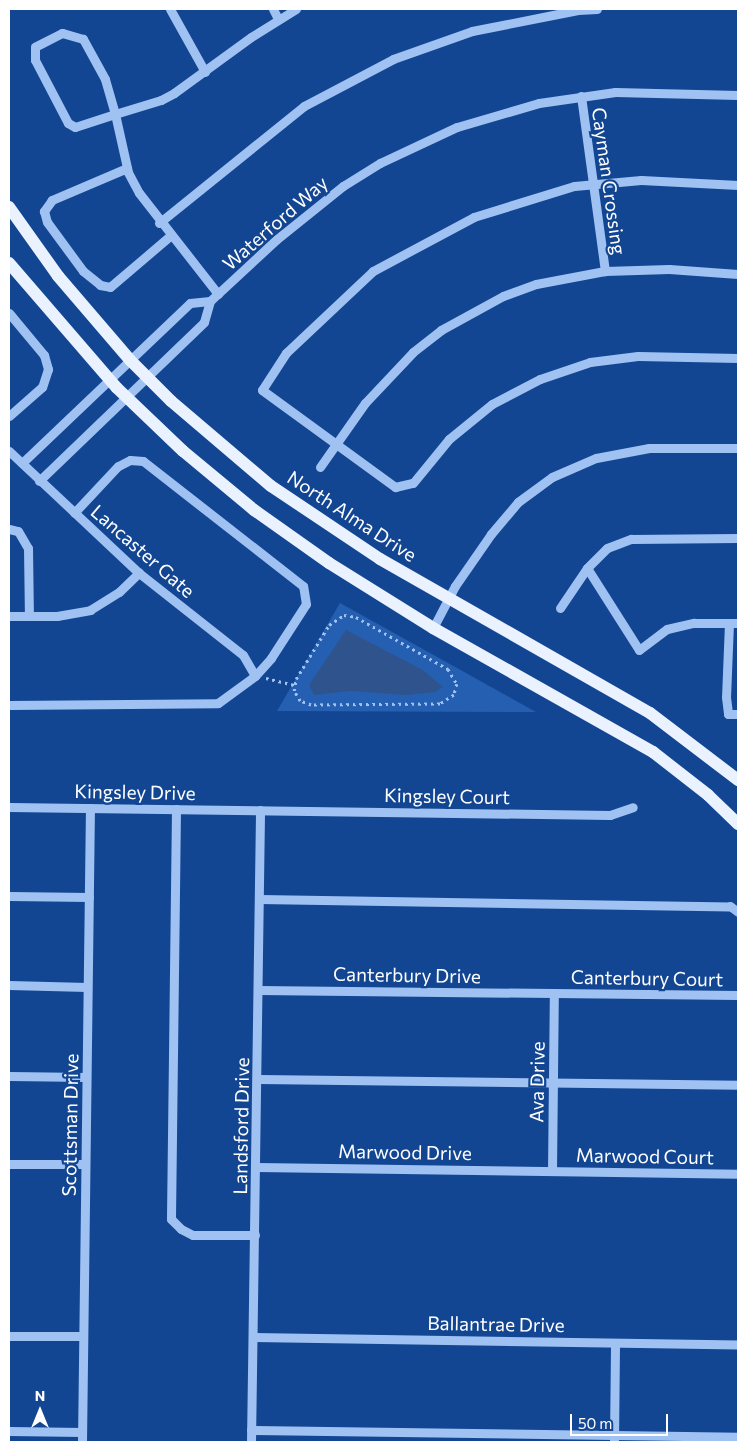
<!DOCTYPE html>
<style>
body{margin:0}
#map{position:relative;width:747px;height:1451px;overflow:hidden;background:#134692;font-family:Commissioner,sans-serif}
div>[style]{position:absolute}
.green>*{inset:0;background:#255fb1}
.water>*{inset:0;background:#2f548d}
.path>*{height:2.5px;margin-top:-1.25px;transform-origin:0;background:repeating-linear-gradient(90deg,#a0c2f2 0 2.5px,transparent 0 6.5px)}
.minor>*{height:9px;margin:-4.5px;padding:0 4.5px;transform-origin:4.5px;border-radius:4.5px;background:#a0c2f2}
.major>*{height:12px;margin:-6px;padding:0 6px;transform-origin:6px;border-radius:6px;background:#ebf2ff}
span{translate:-50% -50%;white-space:nowrap;text-align:center;line-height:1.15;-webkit-text-stroke:4.5px #134692;paint-order:stroke}
.street-label{font-size:19px;color:#fff}
.frame{position:absolute;inset:0;border:10px solid #fff;pointer-events:none}
.north{position:absolute;left:15px;top:1386px;width:50px;height:50px;-webkit-text-stroke:4px #134692;paint-order:stroke;rotate:0deg;font-size:14px;font-weight:700;line-height:20px;text-align:center;color:#fff}
.north::after{content:'';display:block;margin:auto;width:18px;height:22px;background:#fff;clip-path:polygon(50% 0,100% 100%,50% 72%,0 100%)}
.scale{position:absolute;left:570px;top:1414px;width:98px;height:22px;box-sizing:border-box;border:2px solid #fff;border-top:0;padding-left:6px;font-size:15px;line-height:18px;white-space:nowrap;color:#fff;-webkit-text-stroke:4px #134692;paint-order:stroke}
</style>
<div id="map">
<div class="green">
<div style="clip-path:polygon(340px 603px,536px 712px,277px 711px)"></div>
</div>
<div class="water">
<div style="clip-path:polygon(346px 630px,423px 670px,443px 687px,435px 692px,406px 695px,351px 691px,314px 695px,309px 685px)"></div>
</div>
<div class="path">
<div style="left:344px;top:615px;width:12px;rotate:9deg"></div>
<div style="left:356px;top:617px;width:106px;rotate:29.5deg"></div>
<div style="left:448px;top:669px;width:17px;rotate:59deg"></div>
<div style="left:457px;top:684px;width:11px;rotate:105deg"></div>
<div style="left:454px;top:695px;width:17px;rotate:147deg"></div>
<div style="left:440px;top:704px;width:129px;rotate:179.6deg"></div>
<div style="left:311px;top:705px;width:12px;rotate:-160deg"></div>
<div style="left:300px;top:701px;width:12px;rotate:-121deg"></div>
<div style="left:294px;top:691px;width:12px;rotate:-81deg"></div>
<div style="left:296px;top:679px;width:63px;rotate:-58.6deg"></div>
<div style="left:329px;top:625px;width:18px;rotate:-34deg"></div>
<div style="left:266px;top:678px;width:29px;rotate:14deg"></div>
</div>
<div class="minor">
<div style="left:170px;top:9px;width:72px;rotate:60.9deg"></div>
<div style="left:273px;top:9px;width:11px;rotate:63deg"></div>
<div style="left:581px;top:96px;width:177px;rotate:82.2deg"></div>
<div style="left:127px;top:168px;width:82px;rotate:156.9deg"></div>
<div style="left:52px;top:200px;width:14px;rotate:126deg"></div>
<div style="left:44px;top:211px;width:11px;rotate:75deg"></div>
<div style="left:47px;top:222px;width:61px;rotate:53.7deg"></div>
<div style="left:83px;top:271px;width:22px;rotate:39deg"></div>
<div style="left:100px;top:285px;width:10px;rotate:11deg"></div>
<div style="left:110px;top:287px;width:79px;rotate:-40.4deg"></div>
<div style="left:738px;top:185px;width:97px;rotate:-177deg"></div>
<div style="left:641px;top:180px;width:67px;rotate:174.9deg"></div>
<div style="left:574px;top:186px;width:105px;rotate:162.8deg"></div>
<div style="left:474px;top:217px;width:115px;rotate:151.9deg"></div>
<div style="left:373px;top:271px;width:120px;rotate:136.7deg"></div>
<div style="left:286px;top:353px;width:44px;rotate:123deg"></div>
<div style="left:262px;top:390px;width:165px;rotate:36.1deg"></div>
<div style="left:395px;top:487px;width:18px;rotate:-13deg"></div>
<div style="left:413px;top:483px;width:57px;rotate:-50.7deg"></div>
<div style="left:449px;top:439px;width:55px;rotate:-39.1deg"></div>
<div style="left:492px;top:404px;width:54px;rotate:-27.5deg"></div>
<div style="left:540px;top:379px;width:53px;rotate:-18.8deg"></div>
<div style="left:590px;top:362px;width:48px;rotate:-7.1deg"></div>
<div style="left:638px;top:356px;width:100px;rotate:1.1deg"></div>
<div style="left:159px;top:223px;width:186px;rotate:-38.9deg"></div>
<div style="left:304px;top:106px;width:101px;rotate:-27.8deg"></div>
<div style="left:393px;top:59px;width:84px;rotate:-19.5deg"></div>
<div style="left:472px;top:31px;width:108px;rotate:-11.2deg"></div>
<div style="left:578px;top:10px;width:19px;rotate:-3deg"></div>
<div style="left:218px;top:294px;width:128px;rotate:-128deg"></div>
<div style="left:139px;top:193px;width:24px;rotate:-118deg"></div>
<div style="left:128px;top:172px;width:59px;rotate:-102.6deg"></div>
<div style="left:115px;top:114px;width:36px;rotate:-106deg"></div>
<div style="left:105px;top:79px;width:46px;rotate:-118.8deg"></div>
<div style="left:83px;top:39px;width:22px;rotate:-164deg"></div>
<div style="left:62px;top:33px;width:30px;rotate:153deg"></div>
<div style="left:35px;top:47px;width:13px;rotate:90deg"></div>
<div style="left:35px;top:60px;width:71px;rotate:62.4deg"></div>
<div style="left:68px;top:123px;width:8px;rotate:30deg"></div>
<div style="left:75px;top:127px;width:42px;rotate:-18deg"></div>
<div style="left:115px;top:114px;width:48px;rotate:-16.9deg"></div>
<div style="left:161px;top:100px;width:15px;rotate:-28deg"></div>
<div style="left:174px;top:93px;width:95px;rotate:-36deg"></div>
<div style="left:251px;top:37px;width:53px;rotate:-31.9deg"></div>
<div style="left:9px;top:313px;width:55px;rotate:50.2deg"></div>
<div style="left:44px;top:355px;width:15px;rotate:74deg"></div>
<div style="left:48px;top:369px;width:19px;rotate:108deg"></div>
<div style="left:42px;top:387px;width:44px;rotate:138.7deg"></div>
<div style="left:9px;top:451px;width:178px;rotate:43.2deg"></div>
<div style="left:139px;top:573px;width:132px;rotate:38.3deg"></div>
<div style="left:243px;top:655px;width:24px;rotate:60deg"></div>
<div style="left:22px;top:463px;width:232px;rotate:-43.6deg"></div>
<div style="left:190px;top:303px;width:20px;rotate:-6deg"></div>
<div style="left:320px;top:467px;width:78px;rotate:-54.9deg"></div>
<div style="left:365px;top:403px;width:70px;rotate:-46.7deg"></div>
<div style="left:413px;top:352px;width:36px;rotate:-38deg"></div>
<div style="left:441px;top:330px;width:71px;rotate:-28.7deg"></div>
<div style="left:503px;top:296px;width:35px;rotate:-20deg"></div>
<div style="left:536px;top:284px;width:70px;rotate:-10.7deg"></div>
<div style="left:605px;top:271px;width:64px;rotate:-1.8deg"></div>
<div style="left:669px;top:269px;width:69px;rotate:4.1deg"></div>
<div style="left:39px;top:481px;width:229px;rotate:-43.9deg"></div>
<div style="left:204px;top:322px;width:22px;rotate:-74deg"></div>
<div style="left:210px;top:301px;width:91px;rotate:-42.8deg"></div>
<div style="left:277px;top:239px;width:85px;rotate:-38.8deg"></div>
<div style="left:343px;top:186px;width:44px;rotate:-31.9deg"></div>
<div style="left:380px;top:163px;width:85px;rotate:-25.1deg"></div>
<div style="left:457px;top:127px;width:85px;rotate:-16.3deg"></div>
<div style="left:539px;top:103px;width:77px;rotate:-8.2deg"></div>
<div style="left:615px;top:92px;width:123px;rotate:1.4deg"></div>
<div style="left:9px;top:529px;width:9px;rotate:13deg"></div>
<div style="left:18px;top:531px;width:20px;rotate:60deg"></div>
<div style="left:28px;top:548px;width:68px;rotate:89.2deg"></div>
<div style="left:587px;top:568px;width:97px;rotate:57.6deg"></div>
<div style="left:639px;top:650px;width:35px;rotate:-37deg"></div>
<div style="left:667px;top:629px;width:28px;rotate:-13deg"></div>
<div style="left:694px;top:623px;width:44px"></div>
<div style="left:560px;top:608px;width:48px;rotate:-56deg"></div>
<div style="left:587px;top:568px;width:28px;rotate:-45deg"></div>
<div style="left:607px;top:548px;width:26px;rotate:-21deg"></div>
<div style="left:631px;top:539px;width:107px;rotate:-0.5deg"></div>
<div style="left:9px;top:616px;width:48px"></div>
<div style="left:57px;top:616px;width:34px;rotate:-10deg"></div>
<div style="left:90px;top:610px;width:34px;rotate:-32deg"></div>
<div style="left:119px;top:592px;width:28px;rotate:-44deg"></div>
<div style="left:729px;top:623px;width:74px;rotate:92.3deg"></div>
<div style="left:726px;top:697px;width:17px;rotate:83deg"></div>
<div style="left:728px;top:714px;width:10px"></div>
<div style="left:433px;top:628px;width:47px;rotate:-62.4deg"></div>
<div style="left:455px;top:586px;width:63px;rotate:-55.3deg"></div>
<div style="left:491px;top:534px;width:42px;rotate:-49.8deg"></div>
<div style="left:518px;top:502px;width:42px;rotate:-36.3deg"></div>
<div style="left:552px;top:477px;width:48px;rotate:-23.4deg"></div>
<div style="left:596px;top:458px;width:54px;rotate:-10.7deg"></div>
<div style="left:649px;top:448px;width:89px"></div>
<div style="left:9px;top:705px;width:209px;rotate:-0.5deg"></div>
<div style="left:218px;top:703px;width:46px;rotate:-36.1deg"></div>
<div style="left:255px;top:676px;width:24px;rotate:-48deg"></div>
<div style="left:271px;top:658px;width:64px;rotate:-57.1deg"></div>
<div style="left:306px;top:604px;width:18px;rotate:-99deg"></div>
<div style="left:303px;top:586px;width:203px;rotate:-142deg"></div>
<div style="left:143px;top:461px;width:13px;rotate:-176deg"></div>
<div style="left:130px;top:460px;width:13px;rotate:153deg"></div>
<div style="left:118px;top:466px;width:64px;rotate:133.1deg"></div>
<div style="left:9px;top:807px;width:601px;rotate:0.76deg"></div>
<div style="left:610px;top:815px;width:24px;rotate:-19deg"></div>
<div style="left:176px;top:809px;width:410px;rotate:90.7deg"></div>
<div style="left:171px;top:1219px;width:14px;rotate:45deg"></div>
<div style="left:181px;top:1229px;width:13px;rotate:27deg"></div>
<div style="left:193px;top:1235px;width:62px"></div>
<div style="left:9px;top:896px;width:80px;rotate:0.7deg"></div>
<div style="left:259px;top:899px;width:471px;rotate:0.9deg"></div>
<div style="left:730px;top:906px;width:10px;rotate:37deg"></div>
<div style="left:9px;top:985px;width:78px;rotate:1.5deg"></div>
<div style="left:258px;top:990px;width:480px;rotate:0.6deg"></div>
<div style="left:9px;top:1076px;width:77px;rotate:0.7deg"></div>
<div style="left:258px;top:1079px;width:480px;rotate:0.7deg"></div>
<div style="left:9px;top:1164px;width:76px"></div>
<div style="left:257px;top:1167px;width:481px;rotate:0.8deg"></div>
<div style="left:552px;top:1171px;width:178px;rotate:-89.4deg"></div>
<div style="left:9px;top:1336px;width:74px"></div>
<div style="left:253px;top:1337px;width:485px;rotate:0.9deg"></div>
<div style="left:251px;top:1430px;width:487px;rotate:0.8deg"></div>
<div style="left:9px;top:1431px;width:73px;rotate:0.8deg"></div>
<div style="left:82px;top:1442px;width:634px;rotate:-89.28deg"></div>
<div style="left:251px;top:1442px;width:632px;rotate:-89.18deg"></div>
<div style="left:614px;top:1442px;width:99px;rotate:-89.4deg"></div>
</div>
<div class="major">
<div style="left:9px;top:207px;width:85px;rotate:54.6deg"></div>
<div style="left:58px;top:276px;width:111px;rotate:49.4deg"></div>
<div style="left:130px;top:360px;width:58px;rotate:45deg"></div>
<div style="left:171px;top:401px;width:131px;rotate:40.4deg"></div>
<div style="left:271px;top:486px;width:131px;rotate:33.8deg"></div>
<div style="left:380px;top:559px;width:311px;rotate:29.7deg"></div>
<div style="left:650px;top:713px;width:111px;rotate:37.3deg"></div>
<div style="left:9px;top:263px;width:165px;rotate:49.2deg"></div>
<div style="left:117px;top:388px;width:91px;rotate:43.7deg"></div>
<div style="left:183px;top:451px;width:92px;rotate:39.7deg"></div>
<div style="left:254px;top:510px;width:92px;rotate:35.2deg"></div>
<div style="left:329px;top:563px;width:123px;rotate:32deg"></div>
<div style="left:433px;top:628px;width:253px;rotate:29.4deg"></div>
<div style="left:653px;top:752px;width:70px;rotate:38deg"></div>
<div style="left:708px;top:795px;width:42px;rotate:44deg"></div>
</div>
<div class="street-label">
<span style="left:609px;top:181px;rotate:82deg">Cayman Crossing</span>
<span style="left:275px;top:223px;rotate:-41deg">Waterford Way</span>
<span style="left:352px;top:516px;rotate:33deg">North Alma Drive</span>
<span style="left:143px;top:551px;rotate:41deg">Lancaster Gate</span>
<span style="left:135px;top:792px;rotate:1deg">Kingsley Drive</span>
<span style="left:447px;top:796px;rotate:1deg">Kingsley Court</span>
<span style="left:407px;top:975px;rotate:1deg">Canterbury Drive</span>
<span style="left:647px;top:978px;rotate:1deg">Canterbury Court</span>
<span style="left:537px;top:1082px;rotate:-89deg">Ava Drive</span>
<span style="left:70px;top:1125px;rotate:-89deg">Scottsman Drive</span>
<span style="left:241px;top:1126px;rotate:-89deg">Landsford Drive</span>
<span style="left:405px;top:1152px;rotate:1deg">Marwood Drive</span>
<span style="left:645px;top:1156px;rotate:1deg">Marwood Court</span>
<span style="left:496px;top:1324px;rotate:1deg">Ballantrae Drive</span>
</div>
<div class="frame"></div>
<div class="north">N</div>
<div class="scale">50 m</div>
</div>
